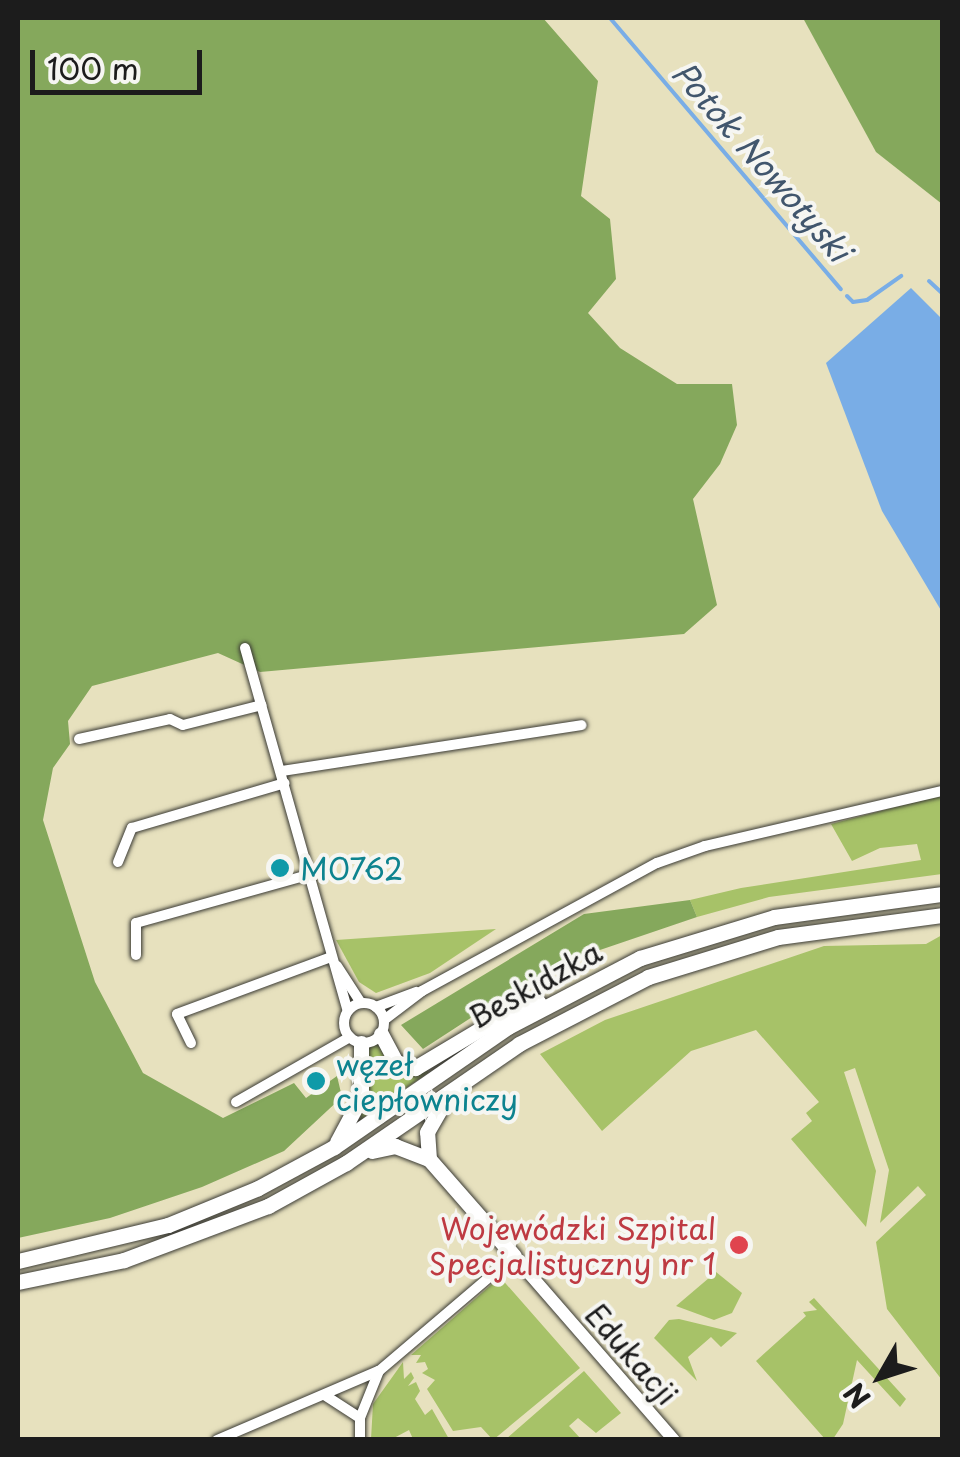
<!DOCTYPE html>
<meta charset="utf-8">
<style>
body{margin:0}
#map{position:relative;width:960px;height:1457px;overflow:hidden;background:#e7e1be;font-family:"Playpen Sans",sans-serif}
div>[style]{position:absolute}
.green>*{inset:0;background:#a7c268}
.forest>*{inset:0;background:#85a85c}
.water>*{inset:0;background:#79ade6}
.stream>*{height:4px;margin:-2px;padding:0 2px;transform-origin:2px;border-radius:2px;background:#79ade6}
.roads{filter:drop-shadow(0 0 2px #3a3a34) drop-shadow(0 0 2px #3a3a34)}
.minor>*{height:10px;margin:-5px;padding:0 5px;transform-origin:5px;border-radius:5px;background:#fff}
.minor>.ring{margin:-5px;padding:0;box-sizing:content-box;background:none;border:10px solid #fff;border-radius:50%}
.tertiary>*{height:12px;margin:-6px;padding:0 6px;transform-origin:6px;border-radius:6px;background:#fff}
.primary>*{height:15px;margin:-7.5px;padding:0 7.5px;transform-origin:7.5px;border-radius:7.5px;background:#fff}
.dots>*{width:28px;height:28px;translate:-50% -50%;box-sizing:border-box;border:5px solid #f6f6f2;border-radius:50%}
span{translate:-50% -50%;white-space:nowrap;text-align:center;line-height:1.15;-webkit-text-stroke:8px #f6f6f2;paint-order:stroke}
.culture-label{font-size:30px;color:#0d838f}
.left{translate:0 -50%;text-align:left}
.street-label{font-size:30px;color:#1c1c1c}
.health-label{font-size:30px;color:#be3a42}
.right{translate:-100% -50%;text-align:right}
.water-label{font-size:32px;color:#41566d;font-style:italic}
.frame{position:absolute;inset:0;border:20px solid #1c1c1c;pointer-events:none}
.north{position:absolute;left:830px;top:1327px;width:100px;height:100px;-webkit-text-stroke:8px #f6f6f2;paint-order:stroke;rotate:231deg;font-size:28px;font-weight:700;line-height:40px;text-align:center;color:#1c1c1c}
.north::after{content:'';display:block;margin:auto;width:35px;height:45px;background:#1c1c1c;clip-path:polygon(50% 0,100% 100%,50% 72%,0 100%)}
.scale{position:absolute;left:30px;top:50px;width:172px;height:45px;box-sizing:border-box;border:5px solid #1c1c1c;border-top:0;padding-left:12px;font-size:30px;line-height:35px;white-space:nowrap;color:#1c1c1c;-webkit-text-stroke:8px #f6f6f2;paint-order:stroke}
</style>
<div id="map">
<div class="green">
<div style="clip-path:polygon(942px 795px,942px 874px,769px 897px,697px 917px,690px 900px,741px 888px,921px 860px,917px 844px,880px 848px,852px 861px,831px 824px)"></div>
<div style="clip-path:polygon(496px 929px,430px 973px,376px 993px,359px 982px,336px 940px)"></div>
<div style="clip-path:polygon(942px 935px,942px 1380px,887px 1309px,876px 1242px,926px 1195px,918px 1186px,880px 1223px,889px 1170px,855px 1068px,844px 1072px,876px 1171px,866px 1227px,791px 1139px,812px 1121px,806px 1113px,819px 1102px,756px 1030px,691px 1051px,602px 1131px,540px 1054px,605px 1020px,824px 946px,926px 944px)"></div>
<div style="clip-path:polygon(378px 1044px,386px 1058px,429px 1072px,360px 1120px,370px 1076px,366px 1048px)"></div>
<div style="clip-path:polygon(716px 1272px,742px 1293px,732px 1313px,714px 1320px,676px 1306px)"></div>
<div style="clip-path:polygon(500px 1277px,580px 1368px,493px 1440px,481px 1427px,453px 1431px,427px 1389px,435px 1380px,422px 1373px,428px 1369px,425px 1362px,416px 1363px,421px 1355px,411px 1355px)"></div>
<div style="clip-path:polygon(814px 1298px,906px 1399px,900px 1407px,857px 1360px,843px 1424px,833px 1439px,825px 1439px,756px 1361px,806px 1316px,803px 1312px,817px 1310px,809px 1302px)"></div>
<div style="clip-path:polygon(679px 1319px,737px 1333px,721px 1347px,711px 1337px,688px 1357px,697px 1381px,654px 1338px,669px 1320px)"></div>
<div style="clip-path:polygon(403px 1362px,404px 1379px,411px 1372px,414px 1378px,408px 1386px,416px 1382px,420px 1391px,415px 1399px,425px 1415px,432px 1409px,449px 1439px,413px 1439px,409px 1430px,392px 1439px,371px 1439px,373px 1404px)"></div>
<div style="clip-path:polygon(584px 1371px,621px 1413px,596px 1433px,578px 1418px,569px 1426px,581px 1439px,506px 1439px)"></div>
</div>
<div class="forest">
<div style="clip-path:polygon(18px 18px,543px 18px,598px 81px,581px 196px,610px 219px,616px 279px,588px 313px,620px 348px,677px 384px,732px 384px,737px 425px,720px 464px,693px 499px,717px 605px,684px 634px,260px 672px,218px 653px,92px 686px,68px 721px,70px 744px,53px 768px,43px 820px,95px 982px,143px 1073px,223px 1118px,294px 1083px,306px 1098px,337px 1076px,342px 1097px,284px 1151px,202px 1187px,110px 1218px,18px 1238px)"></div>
<div style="clip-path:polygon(803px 18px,942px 18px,942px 204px,876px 152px)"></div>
<div style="clip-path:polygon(690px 900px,697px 917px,597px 951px,509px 993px,423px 1049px,401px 1025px,584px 914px)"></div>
</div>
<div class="water">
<div style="clip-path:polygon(911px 288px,942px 319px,942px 612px,882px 511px,826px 363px)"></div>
</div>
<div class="stream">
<div style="left:610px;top:18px;width:356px;rotate:49.6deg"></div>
<div style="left:929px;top:281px;width:18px;rotate:43deg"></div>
<div style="left:847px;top:296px;width:8px;rotate:45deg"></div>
<div style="left:853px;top:302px;width:14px;rotate:-8deg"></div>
<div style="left:867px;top:300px;width:42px;rotate:-35.2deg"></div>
</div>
<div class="roads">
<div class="minor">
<div style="left:245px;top:648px;width:377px;rotate:74.2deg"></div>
<div style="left:79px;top:739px;width:93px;rotate:-12.4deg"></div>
<div style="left:170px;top:719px;width:14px;rotate:25deg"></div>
<div style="left:183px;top:725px;width:81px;rotate:-14.2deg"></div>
<div style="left:282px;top:771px;width:303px;rotate:-8.7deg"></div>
<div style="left:118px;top:862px;width:37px;rotate:-68deg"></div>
<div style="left:132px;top:828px;width:159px;rotate:-16.4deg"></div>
<div style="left:136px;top:955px;width:32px;rotate:-90deg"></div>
<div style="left:136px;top:923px;width:183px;rotate:-15.6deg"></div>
<div style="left:337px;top:966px;width:44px;rotate:57deg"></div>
<div class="ring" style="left:344px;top:1003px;width:30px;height:30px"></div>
<div style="left:376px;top:1007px;width:43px;rotate:-20.6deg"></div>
<div style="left:384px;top:1020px;width:48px;rotate:-37.3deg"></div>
<div style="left:422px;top:991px;width:268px;rotate:-28.6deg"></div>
<div style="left:657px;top:863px;width:51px;rotate:-19.5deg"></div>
<div style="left:705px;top:846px;width:243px;rotate:-13.1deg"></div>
<div style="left:191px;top:1043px;width:32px;rotate:-116deg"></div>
<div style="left:177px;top:1014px;width:164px;rotate:-20.3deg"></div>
<div style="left:236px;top:1102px;width:131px;rotate:-29.7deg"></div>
<div style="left:326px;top:1396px;width:40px;rotate:32.9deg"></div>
<div style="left:217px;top:1440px;width:175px;rotate:-23.2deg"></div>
<div style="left:360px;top:1440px;width:22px;rotate:-90deg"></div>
<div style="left:360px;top:1418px;width:51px;rotate:-68deg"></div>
<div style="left:379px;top:1371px;width:177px;rotate:-40.4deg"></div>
</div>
<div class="tertiary">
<div style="left:514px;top:1256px;width:244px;rotate:49deg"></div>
</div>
<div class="primary">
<div style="left:381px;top:1034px;width:32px;rotate:62deg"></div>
<div style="left:396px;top:1062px;width:20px;rotate:18deg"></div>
<div style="left:415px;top:1068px;width:101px;rotate:-30.9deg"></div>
<div style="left:502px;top:1016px;width:39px;rotate:-21deg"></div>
<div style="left:337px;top:1142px;width:51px;rotate:-61.9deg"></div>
<div style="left:361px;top:1097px;width:54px;rotate:-90deg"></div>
<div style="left:372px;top:1151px;width:24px;rotate:-12deg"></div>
<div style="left:395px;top:1146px;width:36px;rotate:21deg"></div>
<div style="left:429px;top:1159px;width:129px;rotate:48.8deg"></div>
<div style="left:429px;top:1159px;width:27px;rotate:-94deg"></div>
<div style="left:427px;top:1132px;width:34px;rotate:-60deg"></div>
<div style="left:18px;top:1261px;width:154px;rotate:-13.5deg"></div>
<div style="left:168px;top:1225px;width:97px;rotate:-22.3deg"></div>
<div style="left:258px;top:1188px;width:86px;rotate:-28.3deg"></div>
<div style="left:334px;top:1147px;width:211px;rotate:-34.6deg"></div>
<div style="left:508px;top:1027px;width:149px;rotate:-27.6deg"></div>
<div style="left:640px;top:958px;width:140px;rotate:-17deg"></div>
<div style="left:774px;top:917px;width:170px;rotate:-7.8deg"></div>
<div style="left:18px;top:1282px;width:108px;rotate:-11.7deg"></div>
<div style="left:124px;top:1260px;width:154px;rotate:-20.6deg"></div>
<div style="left:268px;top:1206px;width:89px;rotate:-28.9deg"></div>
<div style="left:346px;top:1163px;width:210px;rotate:-34.5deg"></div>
<div style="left:519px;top:1044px;width:145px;rotate:-27.4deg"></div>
<div style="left:648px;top:977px;width:136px;rotate:-17.1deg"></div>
<div style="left:778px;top:937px;width:165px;rotate:-7.6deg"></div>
</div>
</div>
<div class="dots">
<div style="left:280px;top:868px;background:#0f9aa8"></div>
<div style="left:316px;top:1081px;background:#0f9aa8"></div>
<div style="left:739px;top:1245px;background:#e0444e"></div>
</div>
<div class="culture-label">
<span class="left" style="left:300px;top:868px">M0762</span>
<span class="left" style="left:336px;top:1081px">węzeł<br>ciepłowniczy</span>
</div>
<div class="street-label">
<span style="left:535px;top:984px;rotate:-29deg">Beskidzka</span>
<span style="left:632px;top:1354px;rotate:49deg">Edukacji</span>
</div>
<div class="health-label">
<span class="right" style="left:716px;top:1245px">Wojewódzki Szpital<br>Specjalistyczny nr 1</span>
</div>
<div class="water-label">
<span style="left:762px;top:161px;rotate:49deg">Potok Nowotyski</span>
</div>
<div class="frame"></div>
<div class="north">N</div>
<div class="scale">100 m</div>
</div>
